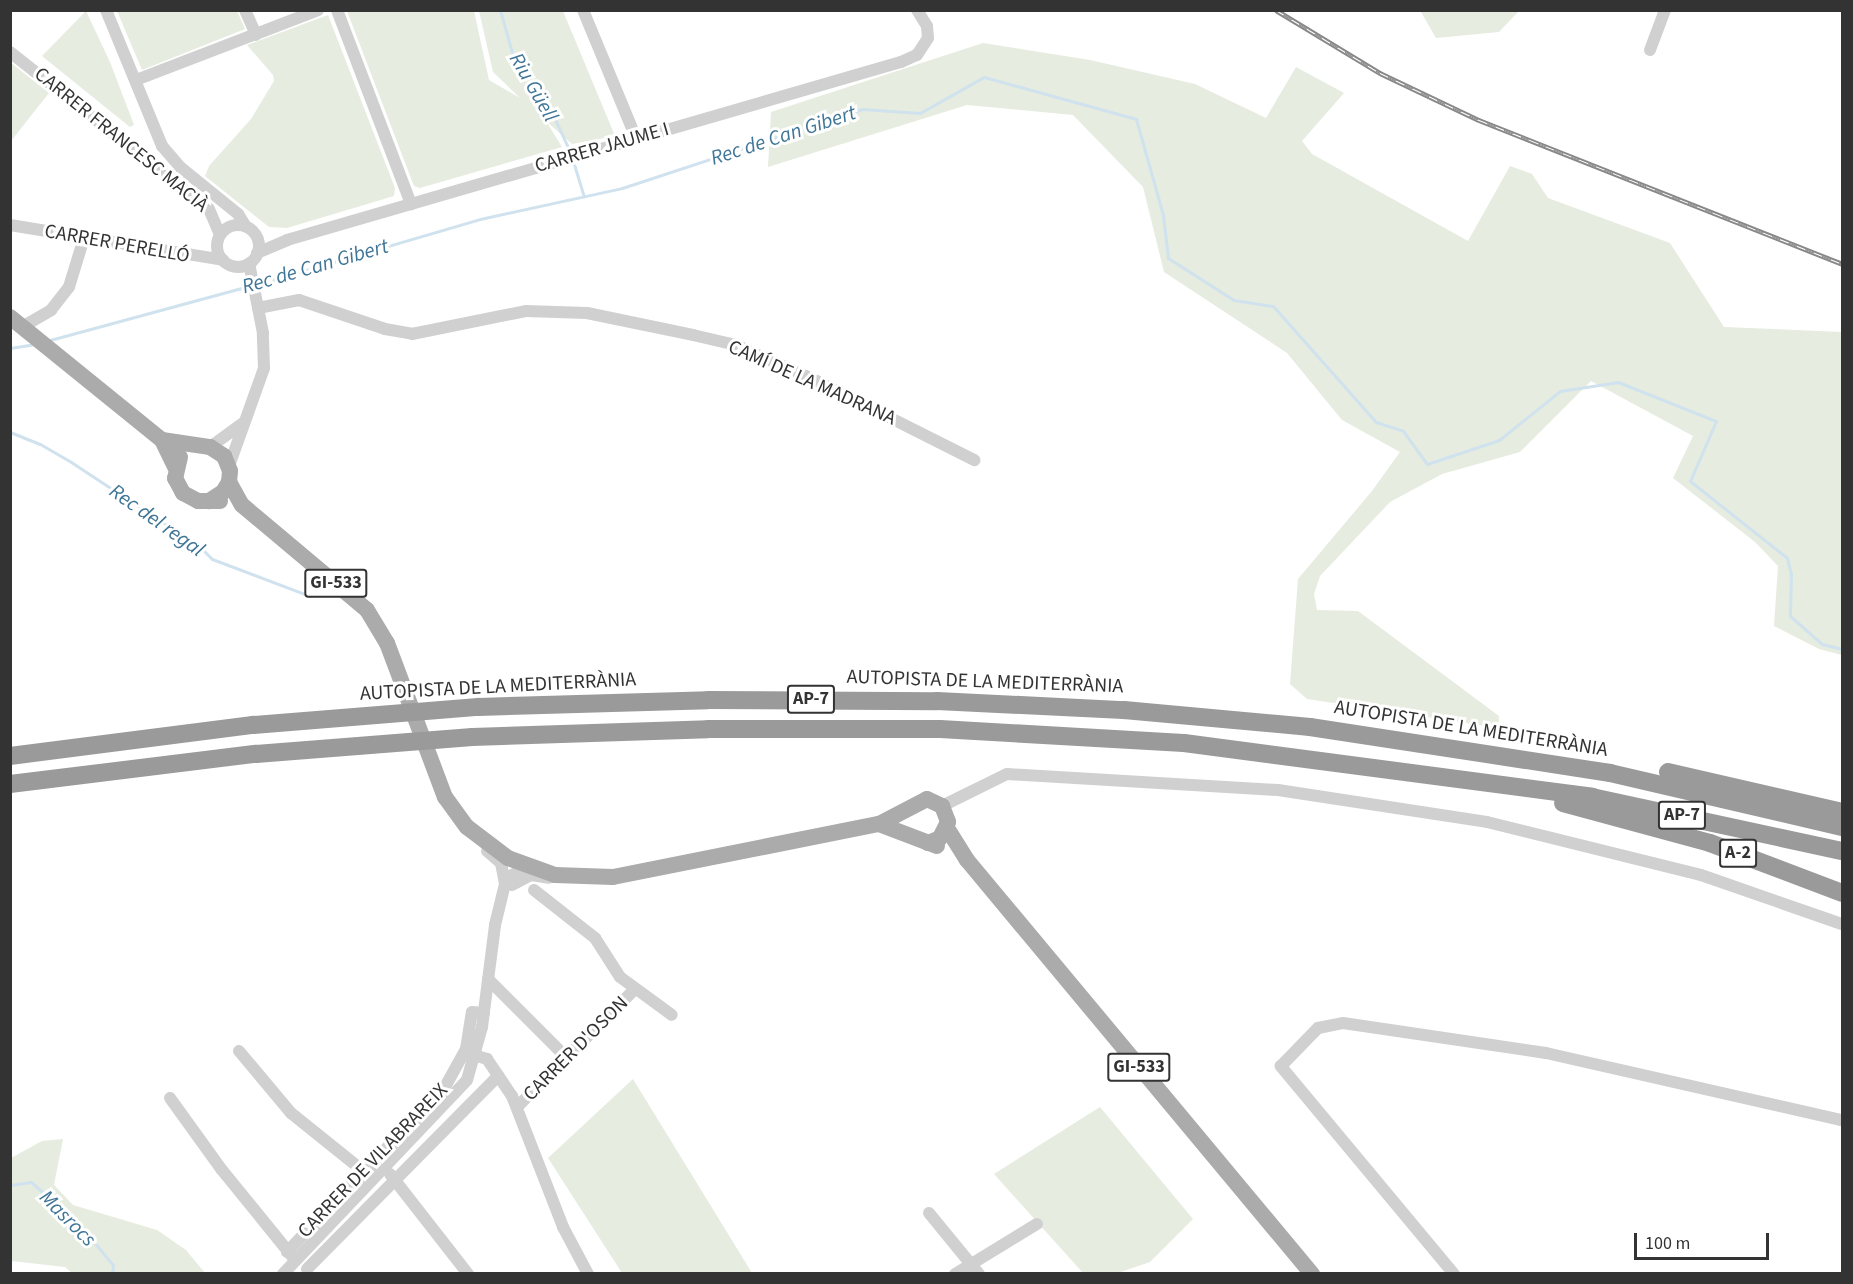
<!DOCTYPE html>
<meta charset="utf-8">
<style>
body{margin:0}
#map{position:relative;width:1853px;height:1284px;overflow:hidden;background:#fff;font-family:"Source Sans 3",sans-serif}
div>[style]{position:absolute}
.green>*{inset:0;background:#e6ecdf}
.stream>*{height:3px;margin:-1.5px;padding:0 1.5px;transform-origin:1.5px;border-radius:1.5px;background:#cfe2ee}
.minor>*{height:12px;margin:-6px;padding:0 6px;transform-origin:6px;border-radius:6px;background:#d0d0d0}
.minor>.ring{margin:-6px;padding:0;box-sizing:content-box;background:none;border:12px solid #d0d0d0;border-radius:50%}
.major>*{height:16px;margin:-8px;padding:0 8px;transform-origin:8px;border-radius:8px;background:#ababab}
.highway>*{height:18px;margin:-9px;padding:0 9px;transform-origin:9px;border-radius:9px;background:#9a9a9a}
.rail>*{height:5px;margin-top:-2.5px;transform-origin:0;background:repeating-linear-gradient(90deg,#fff 0 9px,#888 0 18px);box-sizing:border-box;border-block:2px solid #888}
span{translate:-50% -50%;white-space:nowrap;text-align:center;line-height:1.15;-webkit-text-stroke:6px #fff;paint-order:stroke}
.shield-label span{padding:2px 4px;background:#fff;border:2px solid;border-radius:4px;-webkit-text-stroke-width:0}
.shield-label{font-size:18px;color:#333;font-weight:700}
.street-label{font-size:20px;color:#333}
.water-label{font-size:21px;color:#3f7597;font-style:italic}
.frame{position:absolute;inset:0;border:12px solid #333;pointer-events:none}
.scale{position:absolute;left:1634px;top:1233px;width:135px;height:27px;box-sizing:border-box;border:3px solid #333;border-top:0;padding-left:8px;font-size:18px;line-height:21px;white-space:nowrap;color:#333;-webkit-text-stroke:4px #fff;paint-order:stroke}
</style>
<div id="map">
<div class="green">
<div style="clip-path:polygon(86px 11px,110px 62px,134px 125px,130px 127px,42px 56px)"></div>
<div style="clip-path:polygon(117px 11px,237px 11px,245px 29px,142px 70px)"></div>
<div style="clip-path:polygon(347px 11px,474px 11px,489px 80px,520px 98px,493px 72px,479px 11px,563px 11px,615px 136px,572px 144px,546px 121px,562px 147px,420px 188px,414px 186px)"></div>
<div style="clip-path:polygon(1415px 11px,1519px 11px,1499px 32px,1436px 38px,1421px 12px)"></div>
<div style="clip-path:polygon(328px 15px,395px 188px,394px 196px,287px 228px,269px 227px,205px 176px,209px 166px,251px 119px,274px 81px,273px 75px,247px 45px)"></div>
<div style="clip-path:polygon(983px 43px,1090px 60px,1195px 84px,1266px 118px,1296px 67px,1344px 93px,1302px 141px,1312px 154px,1468px 241px,1510px 166px,1532px 174px,1548px 198px,1670px 243px,1724px 327px,1842px 332px,1842px 655px,1819px 649px,1774px 626px,1778px 566px,1755px 542px,1673px 478px,1693px 436px,1591px 381px,1520px 452px,1442px 474px,1390px 502px,1320px 576px,1314px 594px,1317px 610px,1358px 611px,1499px 716px,1499px 728px,1307px 699px,1290px 684px,1298px 579px,1372px 491px,1400px 452px,1342px 420px,1287px 353px,1164px 272px,1143px 187px,1073px 115px,967px 105px,768px 167px,771px 112px)"></div>
<div style="clip-path:polygon(11px 63px,49px 93px,11px 141px)"></div>
<div style="clip-path:polygon(633px 1079px,752px 1273px,622px 1273px,548px 1158px)"></div>
<div style="clip-path:polygon(1100px 1107px,1193px 1219px,1150px 1262px,1118px 1273px,1083px 1273px,994px 1174px)"></div>
<div style="clip-path:polygon(63px 1139px,54px 1185px,73px 1205px,157px 1230px,186px 1250px,205px 1273px,72px 1273px,65px 1267px,11px 1261px,11px 1158px,42px 1141px)"></div>
</div>
<div class="stream">
<div style="left:500px;top:10px;width:48px;rotate:74.2deg"></div>
<div style="left:513px;top:56px;width:57px;rotate:53.5deg"></div>
<div style="left:547px;top:102px;width:57px;rotate:65.2deg"></div>
<div style="left:573px;top:161px;width:37px;rotate:73deg"></div>
<div style="left:258px;top:284px;width:231px;rotate:-16.3deg"></div>
<div style="left:480px;top:219px;width:145px;rotate:-12.3deg"></div>
<div style="left:622px;top:188px;width:253px;rotate:-18.2deg"></div>
<div style="left:862px;top:109px;width:58px;rotate:3.9deg"></div>
<div style="left:920px;top:113px;width:73px;rotate:-29.4deg"></div>
<div style="left:984px;top:77px;width:158px;rotate:15.4deg"></div>
<div style="left:1136px;top:119px;width:100px;rotate:74.3deg"></div>
<div style="left:1163px;top:215px;width:43px;rotate:83.4deg"></div>
<div style="left:1168px;top:258px;width:78px;rotate:32.5deg"></div>
<div style="left:1234px;top:300px;width:39px;rotate:9deg"></div>
<div style="left:1273px;top:306px;width:155px;rotate:48.4deg"></div>
<div style="left:1376px;top:422px;width:28px;rotate:18deg"></div>
<div style="left:1403px;top:431px;width:41px;rotate:54deg"></div>
<div style="left:1427px;top:464px;width:76px;rotate:-18.4deg"></div>
<div style="left:1499px;top:440px;width:78px;rotate:-38.8deg"></div>
<div style="left:1560px;top:391px;width:59px;rotate:-8.8deg"></div>
<div style="left:1618px;top:382px;width:105px;rotate:21.7deg"></div>
<div style="left:1716px;top:421px;width:65px;rotate:113.4deg"></div>
<div style="left:1690px;top:481px;width:124px;rotate:38.4deg"></div>
<div style="left:1787px;top:558px;width:16px;rotate:76deg"></div>
<div style="left:1791px;top:574px;width:42px;rotate:91.4deg"></div>
<div style="left:1790px;top:616px;width:43px;rotate:41.2deg"></div>
<div style="left:1822px;top:644px;width:21px;rotate:14deg"></div>
<div style="left:50px;top:340px;width:206px;rotate:-15.2deg"></div>
<div style="left:10px;top:348px;width:24px;rotate:-9deg"></div>
<div style="left:10px;top:432px;width:32px;rotate:22deg"></div>
<div style="left:40px;top:444px;width:36px;rotate:30deg"></div>
<div style="left:71px;top:462px;width:154px;rotate:33.4deg"></div>
<div style="left:200px;top:547px;width:17px;rotate:45deg"></div>
<div style="left:212px;top:559px;width:105px;rotate:20.7deg"></div>
<div style="left:10px;top:1185px;width:21px;rotate:-8deg"></div>
<div style="left:31px;top:1182px;width:65px;rotate:41.3deg"></div>
<div style="left:80px;top:1225px;width:52px;rotate:50.5deg"></div>
<div style="left:113px;top:1265px;width:9px;rotate:96deg"></div>
</div>
<div class="minor">
<div style="left:106px;top:10px;width:147px;rotate:67.6deg"></div>
<div style="left:162px;top:146px;width:28px;rotate:49deg"></div>
<div style="left:180px;top:167px;width:75px;rotate:39deg"></div>
<div style="left:238px;top:214px;width:15px;rotate:58deg"></div>
<div style="left:245px;top:10px;width:27px;rotate:66deg"></div>
<div style="left:337px;top:10px;width:208px;rotate:69.1deg"></div>
<div style="left:583px;top:10px;width:139px;rotate:67.5deg"></div>
<div style="left:1650px;top:50px;width:43px;rotate:-69.4deg"></div>
<div style="left:10px;top:52px;width:253px;rotate:38.3deg"></div>
<div style="left:209px;top:209px;width:28px;rotate:67deg"></div>
<div style="left:136px;top:80px;width:195px;rotate:-21deg"></div>
<div style="left:10px;top:225px;width:216px;rotate:9.3deg"></div>
<div class="ring" style="left:217px;top:225px;width:30px;height:30px"></div>
<div style="left:257px;top:253px;width:33px;rotate:-23deg"></div>
<div style="left:287px;top:240px;width:639px;rotate:-16.17deg"></div>
<div style="left:901px;top:62px;width:17px;rotate:-24deg"></div>
<div style="left:917px;top:55px;width:20px;rotate:-57deg"></div>
<div style="left:928px;top:38px;width:12px;rotate:-95deg"></div>
<div style="left:927px;top:26px;width:19px;rotate:-122deg"></div>
<div style="left:258px;top:308px;width:42px;rotate:-11deg"></div>
<div style="left:299px;top:300px;width:91px;rotate:18.6deg"></div>
<div style="left:385px;top:329px;width:27px;rotate:10deg"></div>
<div style="left:412px;top:334px;width:116px;rotate:-11.4deg"></div>
<div style="left:526px;top:311px;width:61px;rotate:1.9deg"></div>
<div style="left:587px;top:313px;width:108px;rotate:11.7deg"></div>
<div style="left:693px;top:335px;width:44px;rotate:13.1deg"></div>
<div style="left:736px;top:345px;width:91px;rotate:24deg"></div>
<div style="left:819px;top:382px;width:174px;rotate:26.7deg"></div>
<div style="left:22px;top:327px;width:34px;rotate:-30deg"></div>
<div style="left:51px;top:310px;width:29px;rotate:-52deg"></div>
<div style="left:69px;top:287px;width:51px;rotate:-73deg"></div>
<div style="left:210px;top:447px;width:39px;rotate:-36deg"></div>
<div style="left:229px;top:466px;width:104px;rotate:-70.3deg"></div>
<div style="left:264px;top:368px;width:35px;rotate:-92deg"></div>
<div style="left:263px;top:333px;width:71px;rotate:-101.3deg"></div>
<div style="left:942px;top:806px;width:72px;rotate:-26.2deg"></div>
<div style="left:1007px;top:774px;width:271px;rotate:3.4deg"></div>
<div style="left:1278px;top:790px;width:211px;rotate:8.7deg"></div>
<div style="left:1487px;top:822px;width:220px;rotate:13.9deg"></div>
<div style="left:1701px;top:875px;width:149px;rotate:19.2deg"></div>
<div style="left:487px;top:851px;width:18px;rotate:41deg"></div>
<div style="left:501px;top:863px;width:21px;rotate:79deg"></div>
<div style="left:512px;top:885px;width:21px;rotate:-28deg"></div>
<div style="left:531px;top:875px;width:18px;rotate:9deg"></div>
<div style="left:534px;top:890px;width:78px;rotate:38.2deg"></div>
<div style="left:595px;top:938px;width:46px;rotate:57.3deg"></div>
<div style="left:620px;top:977px;width:64px;rotate:36.2deg"></div>
<div style="left:488px;top:979px;width:113px;rotate:45deg"></div>
<div style="left:239px;top:1051px;width:81px;rotate:50deg"></div>
<div style="left:291px;top:1113px;width:99px;rotate:38.8deg"></div>
<div style="left:470px;top:1054px;width:18px;rotate:16deg"></div>
<div style="left:487px;top:1059px;width:45px;rotate:56deg"></div>
<div style="left:512px;top:1096px;width:141px;rotate:68.7deg"></div>
<div style="left:563px;top:1227px;width:53px;rotate:62deg"></div>
<div style="left:170px;top:1098px;width:89px;rotate:54.2deg"></div>
<div style="left:222px;top:1170px;width:111px;rotate:50.9deg"></div>
<div style="left:517px;top:1107px;width:165px;rotate:-45deg"></div>
<div style="left:390px;top:1174px;width:127px;rotate:52deg"></div>
<div style="left:929px;top:1213px;width:79px;rotate:50.7deg"></div>
<div style="left:287px;top:1252px;width:228px;rotate:-46.2deg"></div>
<div style="left:445px;top:1087px;width:43px;rotate:-61.1deg"></div>
<div style="left:466px;top:1049px;width:37px;rotate:-81deg"></div>
<div style="left:472px;top:1012px;width:12px;rotate:5deg"></div>
<div style="left:307px;top:1269px;width:272px;rotate:-45.3deg"></div>
<div style="left:283px;top:1274px;width:267px;rotate:-46.5deg"></div>
<div style="left:467px;top:1080px;width:55px;rotate:-74.2deg"></div>
<div style="left:482px;top:1027px;width:103px;rotate:-82.7deg"></div>
<div style="left:495px;top:925px;width:42px;rotate:-76.3deg"></div>
<div style="left:505px;top:884px;width:11px;rotate:-52deg"></div>
<div style="left:512px;top:875px;width:23px;rotate:-25deg"></div>
<div style="left:955px;top:1274px;width:96px;rotate:-31.4deg"></div>
<div style="left:1454px;top:1274px;width:271px;rotate:-129.8deg"></div>
<div style="left:1281px;top:1066px;width:53px;rotate:-45.8deg"></div>
<div style="left:1318px;top:1028px;width:25px;rotate:-11deg"></div>
<div style="left:1343px;top:1023px;width:205px;rotate:8.4deg"></div>
<div style="left:1546px;top:1053px;width:303px;rotate:12.8deg"></div>
</div>
<div class="major">
<div style="left:10px;top:317px;width:196px;rotate:39deg"></div>
<div style="left:162px;top:440px;width:30px;rotate:64deg"></div>
<div style="left:162px;top:440px;width:49px;rotate:8.3deg"></div>
<div style="left:210px;top:447px;width:17px;rotate:33deg"></div>
<div style="left:224px;top:456px;width:16px;rotate:68deg"></div>
<div style="left:230px;top:471px;width:11px;rotate:95deg"></div>
<div style="left:229px;top:482px;width:12px;rotate:121deg"></div>
<div style="left:223px;top:492px;width:17px;rotate:147deg"></div>
<div style="left:180px;top:457px;width:22px;rotate:103deg"></div>
<div style="left:175px;top:478px;width:17px;rotate:62deg"></div>
<div style="left:183px;top:493px;width:17px;rotate:28deg"></div>
<div style="left:198px;top:501px;width:22px"></div>
<div style="left:229px;top:482px;width:26px;rotate:61deg"></div>
<div style="left:242px;top:505px;width:163px;rotate:40deg"></div>
<div style="left:367px;top:610px;width:39px;rotate:59deg"></div>
<div style="left:387px;top:643px;width:165px;rotate:69.4deg"></div>
<div style="left:445px;top:797px;width:37px;rotate:54deg"></div>
<div style="left:467px;top:827px;width:51px;rotate:37.1deg"></div>
<div style="left:508px;top:858px;width:50px;rotate:19.9deg"></div>
<div style="left:555px;top:875px;width:58px;rotate:2deg"></div>
<div style="left:613px;top:877px;width:271px;rotate:-11.3deg"></div>
<div style="left:879px;top:824px;width:54px;rotate:-27.5deg"></div>
<div style="left:927px;top:799px;width:17px;rotate:25deg"></div>
<div style="left:942px;top:806px;width:17px;rotate:69deg"></div>
<div style="left:948px;top:822px;width:18px;rotate:117deg"></div>
<div style="left:940px;top:838px;width:13px;rotate:157deg"></div>
<div style="left:879px;top:824px;width:62px;rotate:20.8deg"></div>
<div style="left:947px;top:828px;width:38px;rotate:58deg"></div>
<div style="left:967px;top:860px;width:539px;rotate:50.19deg"></div>
</div>
<div class="highway">
<div style="left:10px;top:756px;width:245px;rotate:-7.3deg"></div>
<div style="left:253px;top:725px;width:226px;rotate:-4.6deg"></div>
<div style="left:478px;top:707px;width:230px;rotate:-1.7deg"></div>
<div style="left:708px;top:700px;width:229px;rotate:0.3deg"></div>
<div style="left:937px;top:701px;width:187px;rotate:2.8deg"></div>
<div style="left:1124px;top:710px;width:187px;rotate:5.2deg"></div>
<div style="left:1310px;top:727px;width:304px;rotate:8.7deg"></div>
<div style="left:1610px;top:773px;width:238px;rotate:13.1deg"></div>
<div style="left:1668px;top:772px;width:179px;rotate:12.9deg"></div>
<div style="left:10px;top:784px;width:248px;rotate:-7deg"></div>
<div style="left:256px;top:754px;width:217px;rotate:-4.5deg"></div>
<div style="left:472px;top:737px;width:236px;rotate:-1.9deg"></div>
<div style="left:708px;top:729px;width:232px"></div>
<div style="left:940px;top:729px;width:244px;rotate:3.3deg"></div>
<div style="left:1184px;top:743px;width:412px;rotate:7.5deg"></div>
<div style="left:1592px;top:797px;width:256px;rotate:12.2deg"></div>
<div style="left:1563px;top:803px;width:152px;rotate:15.2deg"></div>
<div style="left:1710px;top:843px;width:141px;rotate:20.7deg"></div>
</div>
<div class="rail">
<div style="left:1276px;top:10px;width:122px;rotate:31.2deg"></div>
<div style="left:1380px;top:73px;width:110px;rotate:25.4deg"></div>
<div style="left:1479px;top:120px;width:391px;rotate:21.6deg"></div>
</div>
<div class="shield-label">
<span style="left:336px;top:583px">GI-533</span>
<span style="left:811px;top:699px">AP-7</span>
<span style="left:1682px;top:815px">AP-7</span>
<span style="left:1738px;top:853px">A-2</span>
<span style="left:1139px;top:1067px">GI-533</span>
</div>
<div class="street-label">
<span style="left:121px;top:140px;rotate:39deg">CARRER FRANCESC MACIÀ</span>
<span style="left:602px;top:148px;rotate:-16deg">CARRER JAUME I</span>
<span style="left:117px;top:244px;rotate:10deg">CARRER PERELLÓ</span>
<span style="left:812px;top:383px;rotate:24deg">CAMÍ DE LA MADRANA</span>
<span style="left:985px;top:682px;rotate:2deg">AUTOPISTA DE LA MEDITERRÀNIA</span>
<span style="left:498px;top:687px;rotate:-3deg">AUTOPISTA DE LA MEDITERRÀNIA</span>
<span style="left:1471px;top:729px;rotate:9deg">AUTOPISTA DE LA MEDITERRÀNIA</span>
<span style="left:576px;top:1049px;rotate:-45deg">CARRER D'OSON</span>
<span style="left:373px;top:1161px;rotate:-46deg">CARRER DE VILABRAREIX</span>
</div>
<div class="water-label">
<span style="left:534px;top:87px;rotate:60deg">Riu Güell</span>
<span style="left:783px;top:135px;rotate:-18deg">Rec de Can Gibert</span>
<span style="left:315px;top:266px;rotate:-16deg">Rec de Can Gibert</span>
<span style="left:157px;top:520px;rotate:35deg">Rec del regal</span>
<span style="left:68px;top:1218px;rotate:45deg">Masrocs</span>
</div>
<div class="frame"></div>
<div class="scale">100 m</div>
</div>
